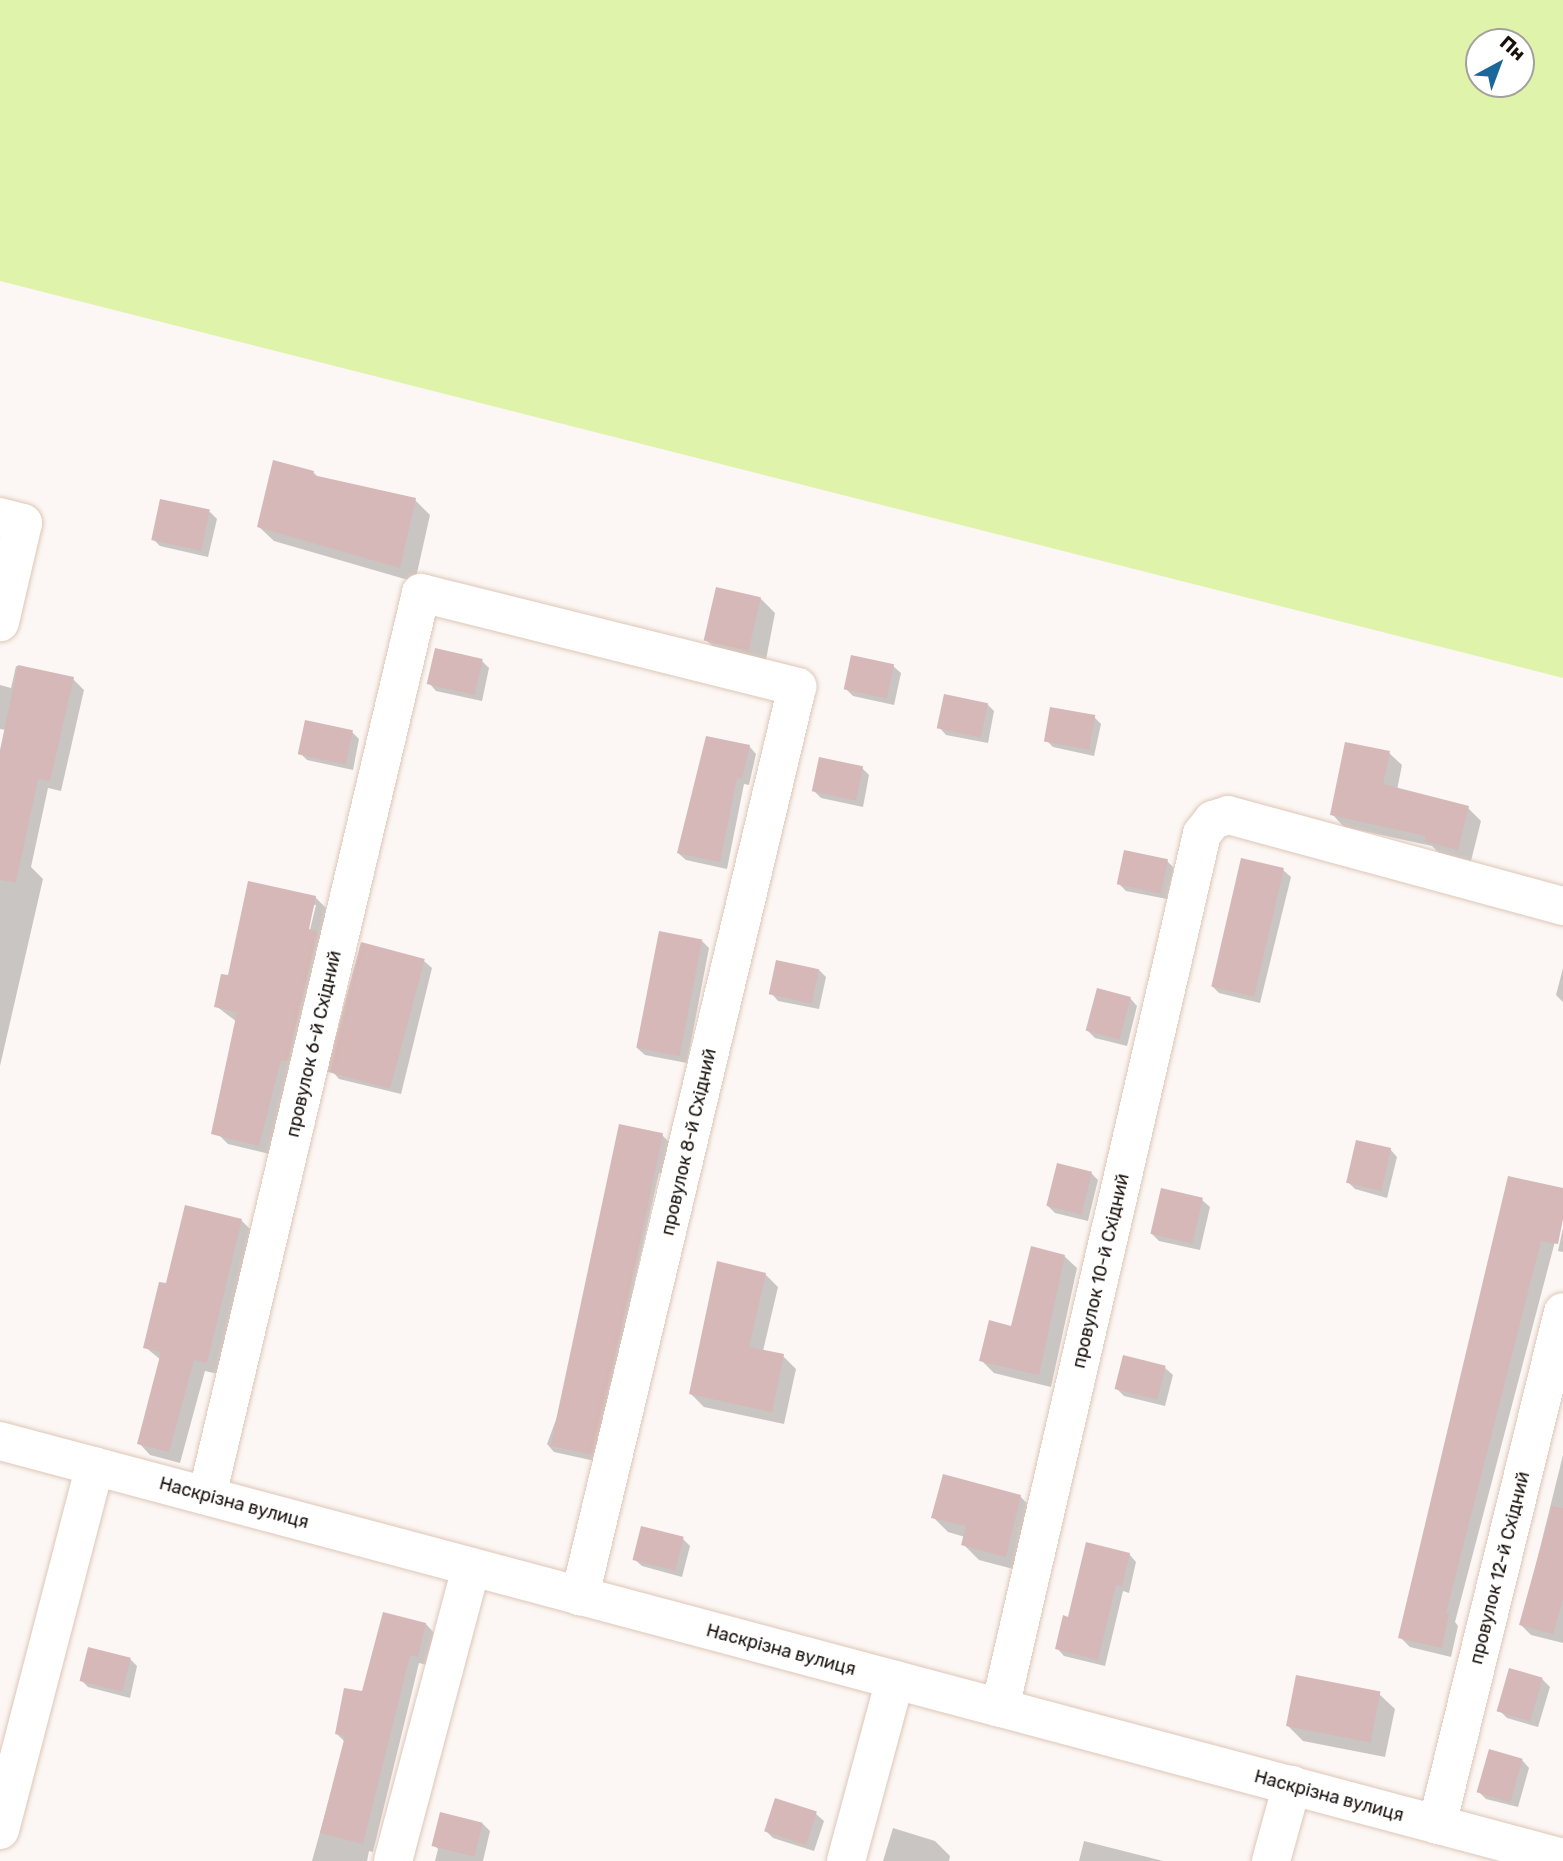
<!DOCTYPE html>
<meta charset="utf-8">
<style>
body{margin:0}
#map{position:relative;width:1563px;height:1861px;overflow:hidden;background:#fcf7f4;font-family:Rubik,sans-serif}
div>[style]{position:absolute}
.green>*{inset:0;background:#dff3aa}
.shadow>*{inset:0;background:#0003}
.building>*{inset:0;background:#d5b8b7;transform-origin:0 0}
.roads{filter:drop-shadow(0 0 2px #dec6b8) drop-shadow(0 0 2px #dec6b8)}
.minor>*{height:38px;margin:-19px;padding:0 19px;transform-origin:19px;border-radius:19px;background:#fff}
span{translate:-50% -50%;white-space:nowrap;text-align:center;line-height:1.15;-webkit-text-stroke:7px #fff;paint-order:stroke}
.street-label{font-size:18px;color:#19110c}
.north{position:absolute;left:1465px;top:28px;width:70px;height:70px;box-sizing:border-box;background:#fff;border:2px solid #a3a09e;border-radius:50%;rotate:41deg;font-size:19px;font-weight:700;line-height:28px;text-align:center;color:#19110c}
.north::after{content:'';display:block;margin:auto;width:24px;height:32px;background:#1a6799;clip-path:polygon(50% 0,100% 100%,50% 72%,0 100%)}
</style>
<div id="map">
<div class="green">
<div style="clip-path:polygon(evenodd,0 0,1563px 0,1563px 678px,0 281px,0 0,1479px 42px,1521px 42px,1521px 84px,1479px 84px,1479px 42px)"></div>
</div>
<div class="shadow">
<div style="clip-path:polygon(313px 472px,319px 478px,415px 500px,430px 515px,415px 582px,274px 541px,258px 526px)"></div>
<div style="clip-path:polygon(210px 512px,217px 519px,208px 557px,160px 546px,153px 539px)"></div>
<div style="clip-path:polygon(760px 598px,775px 613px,765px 665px,722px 656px,707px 641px)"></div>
<div style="clip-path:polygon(482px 661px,489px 668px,482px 701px,436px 691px,429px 683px)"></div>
<div style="clip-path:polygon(16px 666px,73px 679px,84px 690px,61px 791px,48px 788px,31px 867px,43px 879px,0 1066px,0 756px,6px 730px,0 729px,0 685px,11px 688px)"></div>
<div style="clip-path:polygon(893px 666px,901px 673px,894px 705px,853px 696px,846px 689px)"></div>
<div style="clip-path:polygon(987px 704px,994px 711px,988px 743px,946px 735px,939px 727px)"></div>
<div style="clip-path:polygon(1094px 717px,1101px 724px,1094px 756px,1053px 747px,1046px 740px)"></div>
<div style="clip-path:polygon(352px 732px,359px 739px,353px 770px,307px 760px,300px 753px)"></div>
<div style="clip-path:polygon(749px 746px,756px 754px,749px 785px,744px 784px,727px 869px,686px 860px,678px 853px,685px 822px,690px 823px)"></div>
<div style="clip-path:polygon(1389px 753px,1402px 765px,1397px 790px,1468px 808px,1481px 821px,1471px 861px,1439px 853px,1432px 846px,1344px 827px,1332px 814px)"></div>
<div style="clip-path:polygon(862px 768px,869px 775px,863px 807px,821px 798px,814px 791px)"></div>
<div style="clip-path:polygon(1167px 861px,1174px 868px,1167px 899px,1126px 891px,1119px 884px)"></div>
<div style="clip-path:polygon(1283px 870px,1291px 877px,1260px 1003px,1219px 993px,1212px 986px)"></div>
<div style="clip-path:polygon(evenodd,315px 897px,329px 911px,274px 1155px,228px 1144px,214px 1130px,237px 1022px,216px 1006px,230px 977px,315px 897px,312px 905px,316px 905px,308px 938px,305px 937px,312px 905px)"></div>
<div style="clip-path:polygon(702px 941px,709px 948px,687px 1063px,645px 1055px,637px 1048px)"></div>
<div style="clip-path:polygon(424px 961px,432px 968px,401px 1094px,339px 1079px,332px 1071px)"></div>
<div style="clip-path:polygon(1563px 968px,1563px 1002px,1556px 995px)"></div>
<div style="clip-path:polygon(819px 970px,826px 977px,819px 1009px,778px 1001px,771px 993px)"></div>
<div style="clip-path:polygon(1130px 998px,1137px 1006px,1127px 1046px,1095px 1038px,1088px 1031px)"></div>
<div style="clip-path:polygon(662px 1135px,669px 1142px,663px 1174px,659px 1173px,595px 1461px,554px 1452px,547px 1444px)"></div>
<div style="clip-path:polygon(1390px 1149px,1397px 1157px,1387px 1198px,1355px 1189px,1348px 1182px)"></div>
<div style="clip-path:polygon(1091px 1173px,1098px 1180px,1088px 1221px,1055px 1213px,1048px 1206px)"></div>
<div style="clip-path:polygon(1509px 1179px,1563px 1190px,1563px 1211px,1455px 1622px,1458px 1626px,1451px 1657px,1410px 1647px,1400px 1637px)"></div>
<div style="clip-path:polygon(1202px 1200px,1210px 1207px,1200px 1250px,1159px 1241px,1151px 1233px)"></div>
<div style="clip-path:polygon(186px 1207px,242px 1221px,253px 1232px,218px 1374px,205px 1371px,180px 1463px,150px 1455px,139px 1443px,161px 1360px,145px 1347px,167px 1285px)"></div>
<div style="clip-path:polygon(1563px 1228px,1563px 1252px,1558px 1251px)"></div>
<div style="clip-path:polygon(1064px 1256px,1077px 1268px,1051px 1387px,994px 1373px,981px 1360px,1013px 1328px)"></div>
<div style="clip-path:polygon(765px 1274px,778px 1287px,763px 1351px,783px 1356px,796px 1369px,784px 1424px,704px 1407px,691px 1394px)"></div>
<div style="clip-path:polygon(1165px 1368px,1173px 1375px,1165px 1406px,1124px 1396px,1117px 1389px)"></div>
<div style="clip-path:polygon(1563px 1455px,1563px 1643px,1531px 1635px,1521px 1625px)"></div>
<div style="clip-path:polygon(1020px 1496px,1035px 1512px,1021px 1571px,979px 1560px,963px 1544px,965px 1537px,948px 1532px,933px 1517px)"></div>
<div style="clip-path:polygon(683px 1539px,690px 1546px,682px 1577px,642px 1566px,634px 1559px)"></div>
<div style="clip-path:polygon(1129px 1554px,1136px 1562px,1129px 1593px,1123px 1591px,1105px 1666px,1064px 1656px,1057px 1648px,1070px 1619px)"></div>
<div style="clip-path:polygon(426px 1624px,435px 1634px,427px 1665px,419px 1663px,373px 1852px,369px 1851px,367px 1861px,312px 1861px,345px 1742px,336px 1733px,364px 1694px)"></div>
<div style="clip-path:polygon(130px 1659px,137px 1666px,130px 1698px,88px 1687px,81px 1680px)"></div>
<div style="clip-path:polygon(1542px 1679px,1550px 1687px,1538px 1727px,1507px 1718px,1500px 1711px)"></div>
<div style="clip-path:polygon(1379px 1694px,1395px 1709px,1385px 1757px,1303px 1741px,1288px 1726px)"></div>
<div style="clip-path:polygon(1522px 1760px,1529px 1768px,1518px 1807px,1486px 1799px,1479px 1792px)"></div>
<div style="clip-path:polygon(816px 1814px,824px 1821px,814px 1851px,773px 1838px,766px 1831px)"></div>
<div style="clip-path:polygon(483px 1824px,490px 1831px,483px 1861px,435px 1861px,438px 1849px,434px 1845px)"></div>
<div style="clip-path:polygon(893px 1828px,935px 1841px,950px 1856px,949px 1861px,883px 1861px)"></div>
<div style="clip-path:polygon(1084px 1841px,1163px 1861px,1079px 1861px)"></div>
</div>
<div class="building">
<div style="clip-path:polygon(273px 460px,314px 471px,313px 475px,416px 498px,400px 568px,257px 527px)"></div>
<div style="left:160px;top:499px;width:51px;height:42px;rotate:12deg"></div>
<div style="left:716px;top:587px;width:46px;height:55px;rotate:13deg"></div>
<div style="left:435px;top:648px;width:49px;height:37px;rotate:13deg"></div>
<div style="left:851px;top:655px;width:44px;height:35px;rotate:12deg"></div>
<div style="clip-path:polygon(18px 665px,74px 677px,50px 781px,38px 779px,16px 882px,0 880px,0 750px)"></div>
<div style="left:944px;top:694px;width:45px;height:35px;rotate:12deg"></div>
<div style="left:1050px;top:707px;width:46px;height:35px;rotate:10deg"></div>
<div style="left:305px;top:720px;width:49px;height:35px;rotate:12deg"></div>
<div style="clip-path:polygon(706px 736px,750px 745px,742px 779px,737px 778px,720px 862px,677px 853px)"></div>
<div style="clip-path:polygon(1345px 742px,1390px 751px,1383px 784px,1469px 806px,1458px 850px,1424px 841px,1426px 836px,1330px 815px)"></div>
<div style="left:819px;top:757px;width:45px;height:35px;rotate:12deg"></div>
<div style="left:1124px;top:850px;width:45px;height:35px;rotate:12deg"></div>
<div style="left:1241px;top:858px;width:44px;height:132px;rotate:13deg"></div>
<div style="clip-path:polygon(248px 881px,316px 896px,309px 929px,318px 932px,288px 1061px,281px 1060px,259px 1146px,211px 1134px,237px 1012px,214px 1007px,221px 974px,228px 975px)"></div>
<div style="left:659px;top:931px;width:44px;height:119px;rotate:11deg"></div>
<div style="left:361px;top:942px;width:66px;height:134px;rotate:15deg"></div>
<div style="left:776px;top:960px;width:44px;height:35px;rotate:12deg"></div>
<div style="left:1097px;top:988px;width:35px;height:44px;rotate:15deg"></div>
<div style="left:619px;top:1124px;width:45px;height:329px;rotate:12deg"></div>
<div style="left:1356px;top:1140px;width:36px;height:44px;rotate:13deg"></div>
<div style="left:1057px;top:1163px;width:36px;height:44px;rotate:14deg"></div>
<div style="clip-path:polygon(1508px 1176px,1563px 1188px,1563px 1219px,1558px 1244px,1541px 1241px,1446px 1613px,1449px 1614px,1442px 1648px,1398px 1638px)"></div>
<div style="left:1161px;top:1188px;width:43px;height:47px;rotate:13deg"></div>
<div style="clip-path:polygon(185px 1205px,242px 1219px,207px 1363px,194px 1360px,169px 1452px,137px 1444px,161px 1352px,143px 1348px,159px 1282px,166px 1283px)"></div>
<div style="clip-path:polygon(1031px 1246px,1065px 1255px,1039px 1375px,979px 1361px,989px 1320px,1011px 1326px)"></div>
<div style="clip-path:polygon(717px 1261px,766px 1273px,749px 1347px,784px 1354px,772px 1412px,689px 1394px)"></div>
<div style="left:1123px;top:1355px;width:44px;height:35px;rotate:14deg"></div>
<div style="clip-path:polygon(943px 1474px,1021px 1495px,1006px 1557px,961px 1545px,966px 1526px,931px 1518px)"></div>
<div style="clip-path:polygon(1552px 1506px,1563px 1508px,1563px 1599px,1553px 1634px,1519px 1625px)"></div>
<div style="left:641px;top:1526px;width:44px;height:35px;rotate:14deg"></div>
<div style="clip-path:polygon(1086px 1542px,1130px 1553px,1122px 1586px,1116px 1585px,1098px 1660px,1055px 1649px,1063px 1615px,1068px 1617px)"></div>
<div style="clip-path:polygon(383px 1612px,426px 1623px,418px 1657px,410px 1655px,363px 1844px,320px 1833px,345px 1736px,335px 1734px,344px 1688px,362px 1691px)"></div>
<div style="left:88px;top:1647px;width:44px;height:35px;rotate:14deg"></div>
<div style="left:1509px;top:1668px;width:35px;height:45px;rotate:16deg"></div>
<div style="left:1296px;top:1675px;width:86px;height:52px;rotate:11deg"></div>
<div style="left:1489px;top:1749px;width:35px;height:45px;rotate:16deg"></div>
<div style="left:775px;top:1798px;width:44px;height:35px;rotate:18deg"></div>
<div style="left:440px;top:1812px;width:44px;height:35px;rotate:14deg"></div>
</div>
<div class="roads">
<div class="minor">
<div style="left:0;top:517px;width:24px;rotate:15deg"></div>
<div style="left:23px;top:523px;width:102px;rotate:103.1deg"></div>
<div style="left:0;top:1441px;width:1618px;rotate:14.94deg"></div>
<div style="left:207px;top:1496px;width:928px;rotate:-76.67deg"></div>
<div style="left:421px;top:593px;width:388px;rotate:14deg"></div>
<div style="left:797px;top:687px;width:935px;rotate:103.43deg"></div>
<div style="left:1000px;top:1708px;width:897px;rotate:-76.99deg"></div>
<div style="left:1202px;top:834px;width:18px;rotate:-52deg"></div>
<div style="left:1213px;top:820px;width:16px;rotate:-18deg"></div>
<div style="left:1228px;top:815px;width:347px;rotate:15.2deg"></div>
<div style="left:1437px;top:1825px;width:528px;rotate:-76.2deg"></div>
<div style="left:0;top:1830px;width:376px;rotate:-75.4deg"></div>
<div style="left:393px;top:1861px;width:304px;rotate:-75.1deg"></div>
<div style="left:846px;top:1861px;width:188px;rotate:-74.9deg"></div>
<div style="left:1271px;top:1861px;width:79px;rotate:-74.6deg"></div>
</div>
</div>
<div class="street-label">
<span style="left:314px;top:1044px;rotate:-77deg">провулок 6-й Східний</span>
<span style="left:689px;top:1142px;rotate:-77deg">провулок 8-й Східний</span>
<span style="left:1101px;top:1271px;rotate:-77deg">провулок 10-й Східний</span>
<span style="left:234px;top:1503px;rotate:15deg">Наскрізна вулиця</span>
<span style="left:1500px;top:1568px;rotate:-76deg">провулок 12-й Східний</span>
<span style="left:781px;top:1650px;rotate:15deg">Наскрізна вулиця</span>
<span style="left:1329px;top:1796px;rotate:15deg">Наскрізна вулиця</span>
</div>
<div class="north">Пн</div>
</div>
